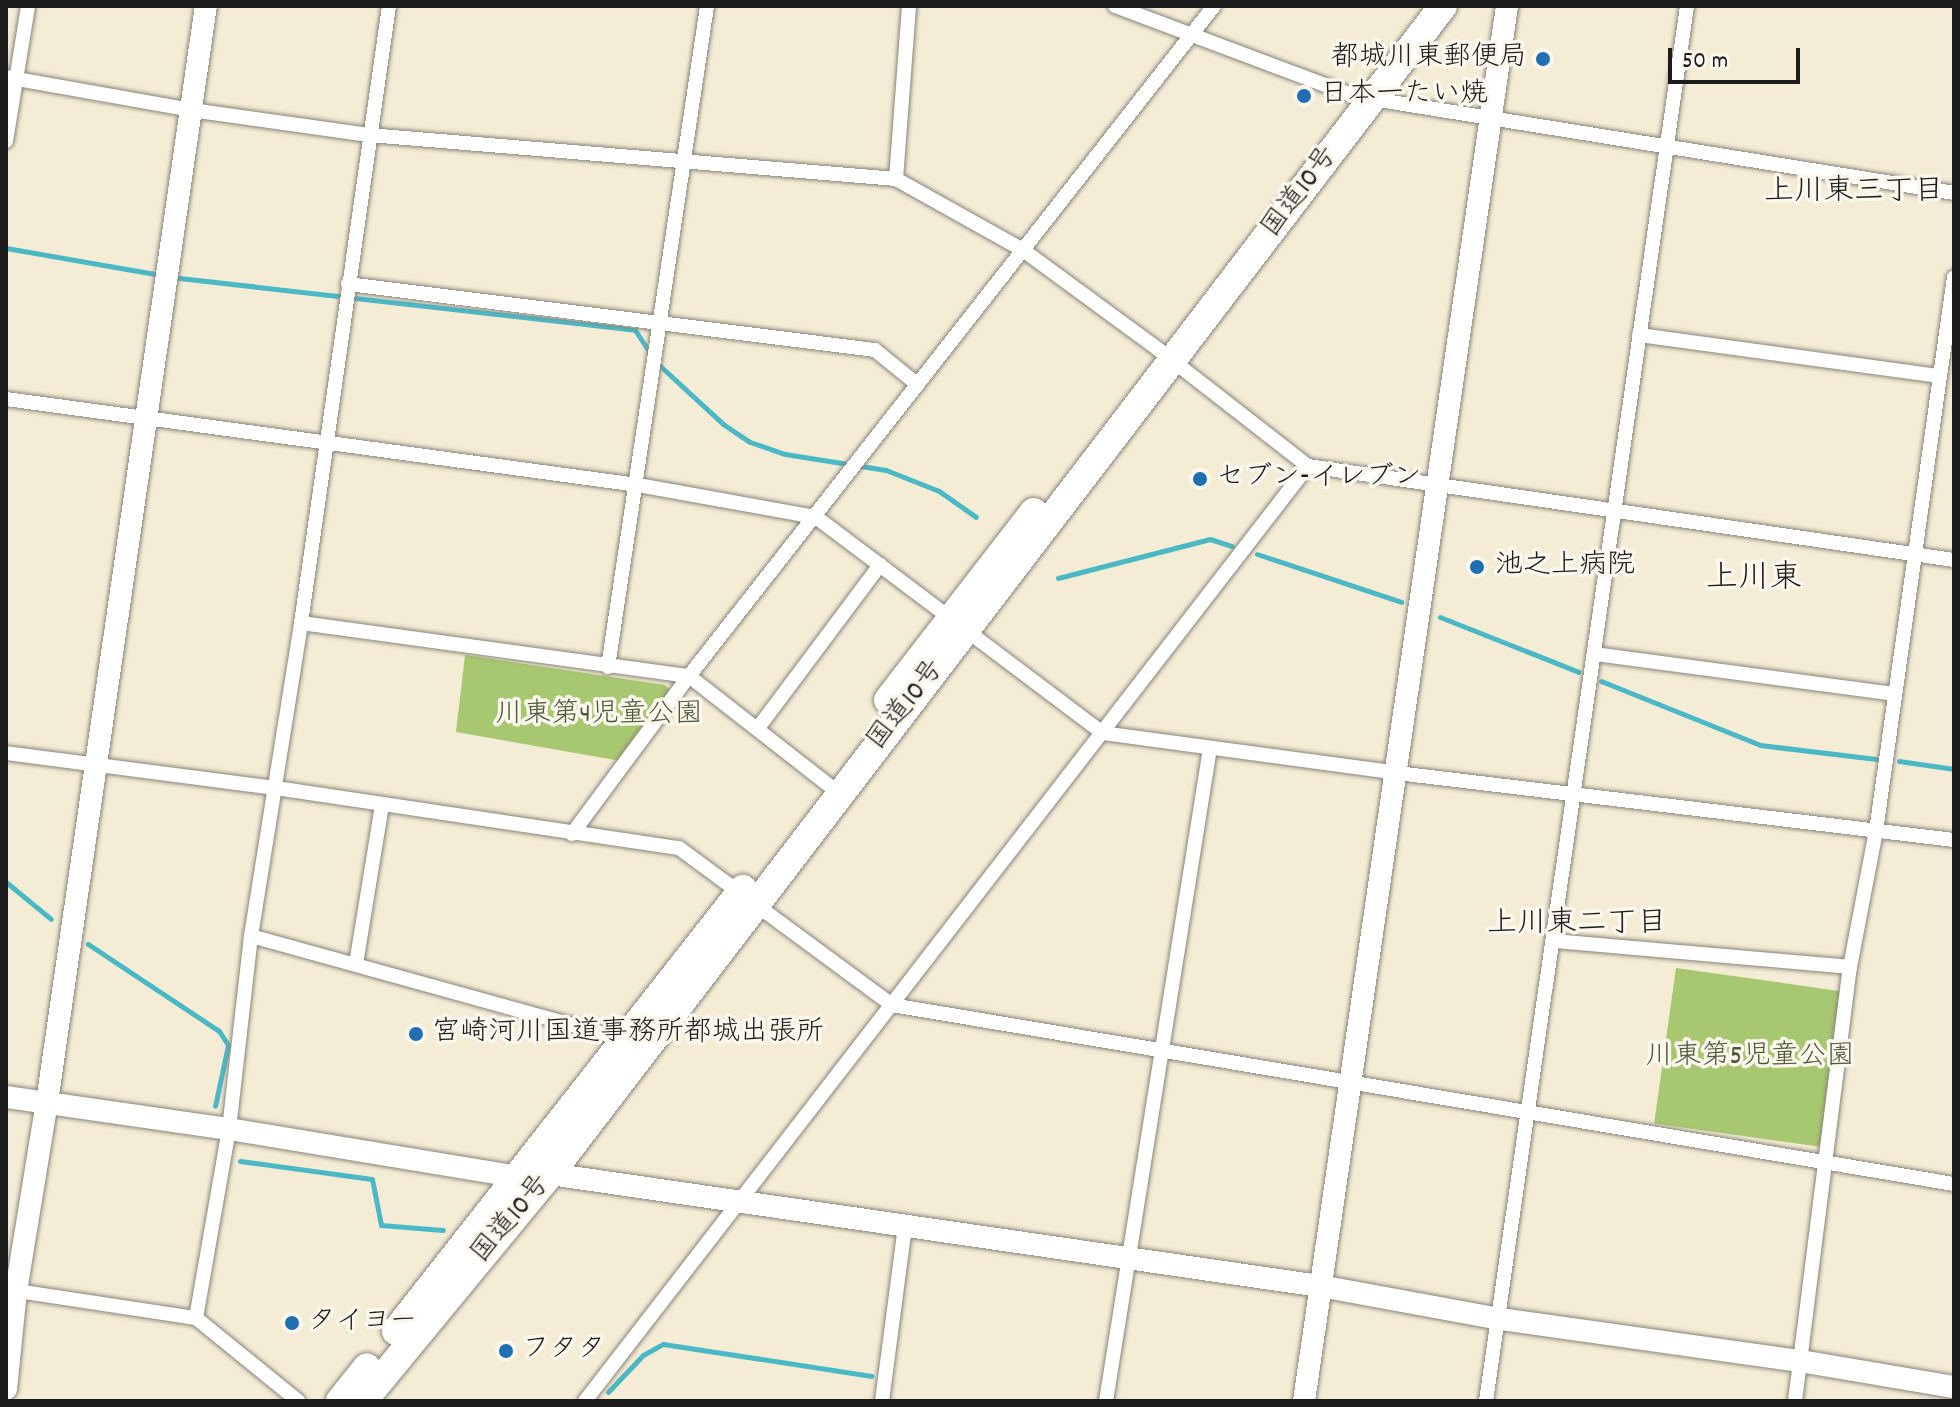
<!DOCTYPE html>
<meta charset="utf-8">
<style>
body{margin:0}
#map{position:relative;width:1960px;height:1407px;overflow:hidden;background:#f5ecd6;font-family:Dekko,"Klee One",sans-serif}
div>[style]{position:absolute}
.green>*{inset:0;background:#a7c870;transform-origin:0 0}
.stream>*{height:5px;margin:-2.5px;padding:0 2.5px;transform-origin:2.5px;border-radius:2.5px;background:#4bb8c6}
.roads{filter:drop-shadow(0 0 2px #888479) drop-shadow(0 0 2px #888479)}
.street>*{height:14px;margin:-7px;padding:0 7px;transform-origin:7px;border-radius:7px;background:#fff}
.secondary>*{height:22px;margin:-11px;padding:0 11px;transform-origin:11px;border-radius:11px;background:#fff}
.highway>*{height:28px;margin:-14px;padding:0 14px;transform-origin:14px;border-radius:14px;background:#fff}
.dots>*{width:22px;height:22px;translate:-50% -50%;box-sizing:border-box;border:4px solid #fbf7ec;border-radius:50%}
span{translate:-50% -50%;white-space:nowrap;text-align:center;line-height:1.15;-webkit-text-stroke:7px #fbf7ec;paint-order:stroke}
.poi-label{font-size:28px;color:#1c1c1c}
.right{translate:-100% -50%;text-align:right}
.left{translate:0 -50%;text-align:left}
.street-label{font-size:28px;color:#1c1c1c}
.park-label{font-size:28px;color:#4d5839}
.neighbourhood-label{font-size:30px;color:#1c1c1c}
.quarter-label{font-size:32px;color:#1c1c1c}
.frame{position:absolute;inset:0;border:8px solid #1c1c1c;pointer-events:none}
.scale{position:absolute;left:1668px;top:48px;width:132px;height:36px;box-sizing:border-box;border:4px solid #1c1c1c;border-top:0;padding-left:10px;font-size:24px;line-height:28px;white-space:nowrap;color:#1c1c1c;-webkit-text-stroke:6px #fbf7ec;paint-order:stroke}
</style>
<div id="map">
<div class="green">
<div style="clip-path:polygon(465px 655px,665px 685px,672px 693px,621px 761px,456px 732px)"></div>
<div style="left:1676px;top:968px;width:168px;height:157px;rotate:8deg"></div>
</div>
<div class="stream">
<div style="left:6px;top:248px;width:157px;rotate:9.9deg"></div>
<div style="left:171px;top:277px;width:467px;rotate:6.5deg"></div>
<div style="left:635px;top:330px;width:31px;rotate:57deg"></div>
<div style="left:658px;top:364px;width:88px;rotate:42.7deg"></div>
<div style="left:723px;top:424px;width:32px;rotate:34deg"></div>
<div style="left:750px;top:442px;width:37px;rotate:19deg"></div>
<div style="left:785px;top:454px;width:102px;rotate:9deg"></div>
<div style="left:886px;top:470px;width:57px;rotate:21.6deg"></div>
<div style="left:939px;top:491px;width:45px;rotate:35.1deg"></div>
<div style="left:1257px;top:554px;width:152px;rotate:18.4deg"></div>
<div style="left:1058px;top:578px;width:157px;rotate:-14.4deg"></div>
<div style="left:1210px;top:539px;width:23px;rotate:18deg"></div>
<div style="left:1440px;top:617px;width:149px;rotate:21.6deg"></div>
<div style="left:1601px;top:681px;width:171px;rotate:21.9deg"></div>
<div style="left:1760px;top:745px;width:117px;rotate:6.9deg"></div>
<div style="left:1899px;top:761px;width:56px;rotate:8.3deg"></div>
<div style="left:6px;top:882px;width:58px;rotate:39.4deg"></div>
<div style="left:88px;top:944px;width:157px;rotate:33.6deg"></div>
<div style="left:219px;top:1031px;width:17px;rotate:57deg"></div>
<div style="left:228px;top:1045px;width:62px;rotate:102deg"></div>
<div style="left:240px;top:1161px;width:133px;rotate:7.8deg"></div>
<div style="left:372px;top:1179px;width:47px;rotate:78.9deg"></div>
<div style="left:381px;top:1225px;width:62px;rotate:4.6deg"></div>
<div style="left:608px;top:1392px;width:51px;rotate:-46.6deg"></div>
<div style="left:643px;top:1355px;width:23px;rotate:-29deg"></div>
<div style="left:663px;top:1344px;width:211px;rotate:8.7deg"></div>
</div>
<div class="roads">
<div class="street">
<div style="left:1115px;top:6px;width:255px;rotate:20.6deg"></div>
<div style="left:1354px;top:96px;width:608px;rotate:9.18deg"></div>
<div style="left:6px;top:77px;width:188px;rotate:10.1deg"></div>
<div style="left:191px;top:110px;width:180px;rotate:8deg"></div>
<div style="left:369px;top:135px;width:529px;rotate:4.77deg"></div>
<div style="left:896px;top:179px;width:145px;rotate:29.2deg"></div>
<div style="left:1023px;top:250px;width:169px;rotate:36.3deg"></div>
<div style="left:1159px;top:350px;width:189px;rotate:37.9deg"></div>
<div style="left:1308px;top:466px;width:653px;rotate:8.28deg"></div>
<div style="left:6px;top:141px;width:137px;rotate:-80.7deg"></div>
<div style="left:896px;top:179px;width:173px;rotate:-85.7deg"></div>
<div style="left:348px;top:284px;width:531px;rotate:7.14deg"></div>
<div style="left:875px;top:350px;width:55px;rotate:39.1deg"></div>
<div style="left:1639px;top:335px;width:302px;rotate:7.8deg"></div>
<div style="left:6px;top:399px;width:638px;rotate:7.75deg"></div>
<div style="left:638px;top:485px;width:181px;rotate:10.2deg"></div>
<div style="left:816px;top:517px;width:359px;rotate:37deg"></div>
<div style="left:1103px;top:733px;width:297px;rotate:7.7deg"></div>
<div style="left:1397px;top:773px;width:561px;rotate:6.86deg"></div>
<div style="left:301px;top:623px;width:392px;rotate:7.8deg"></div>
<div style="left:689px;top:676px;width:190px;rotate:38deg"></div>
<div style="left:1595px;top:654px;width:302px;rotate:7.6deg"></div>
<div style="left:608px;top:667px;width:668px;rotate:-81.48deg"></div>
<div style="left:758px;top:728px;width:204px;rotate:-53.2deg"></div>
<div style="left:6px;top:753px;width:272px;rotate:7.4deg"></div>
<div style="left:276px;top:788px;width:407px;rotate:8.5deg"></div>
<div style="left:679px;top:848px;width:265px;rotate:36.4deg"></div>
<div style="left:892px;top:1005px;width:1077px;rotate:9.57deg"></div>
<div style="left:572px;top:834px;width:197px;rotate:-53.5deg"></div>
<div style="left:689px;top:676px;width:851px;rotate:-51.92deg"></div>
<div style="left:251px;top:936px;width:388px;rotate:15.5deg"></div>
<div style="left:1554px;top:941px;width:297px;rotate:5deg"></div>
<div style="left:356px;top:964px;width:161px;rotate:-80.7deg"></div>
<div style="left:10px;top:1290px;width:188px;rotate:8.6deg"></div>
<div style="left:196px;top:1318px;width:132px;rotate:39.1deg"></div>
<div style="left:196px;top:1318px;width:192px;rotate:-80.1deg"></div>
<div style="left:229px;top:1129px;width:194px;rotate:-83.5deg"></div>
<div style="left:251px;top:936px;width:317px;rotate:-80.9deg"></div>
<div style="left:301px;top:623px;width:623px;rotate:-81.88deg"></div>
<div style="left:585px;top:1401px;width:1182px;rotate:-52.29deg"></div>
<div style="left:882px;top:1401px;width:176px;rotate:-82.5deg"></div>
<div style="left:1106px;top:1401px;width:661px;rotate:-80.95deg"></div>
<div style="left:1486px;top:1401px;width:1409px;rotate:-81.8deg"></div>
<div style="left:1795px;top:1401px;width:437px;rotate:-82.8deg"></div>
<div style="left:1850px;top:967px;width:138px;rotate:-79.2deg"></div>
<div style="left:1876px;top:831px;width:559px;rotate:-81.99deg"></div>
</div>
<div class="secondary">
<div style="left:6px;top:1097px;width:225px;rotate:8.2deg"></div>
<div style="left:229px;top:1129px;width:294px;rotate:9.4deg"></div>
<div style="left:519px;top:1177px;width:31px;rotate:-6deg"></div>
<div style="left:550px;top:1174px;width:778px;rotate:8.28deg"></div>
<div style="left:1320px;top:1286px;width:183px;rotate:10.4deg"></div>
<div style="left:1500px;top:1319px;width:303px;rotate:8deg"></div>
<div style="left:1800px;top:1361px;width:156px;rotate:9.6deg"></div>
<div style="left:6px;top:1389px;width:99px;rotate:-84.2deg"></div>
<div style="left:16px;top:1291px;width:192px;rotate:-80.7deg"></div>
<div style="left:47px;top:1102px;width:1107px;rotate:-81.75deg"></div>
<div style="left:1304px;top:1401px;width:1410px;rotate:-81.72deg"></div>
</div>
<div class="highway">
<div style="left:888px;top:700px;width:238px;rotate:-52.2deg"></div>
<div style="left:396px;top:1331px;width:562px;rotate:-51.87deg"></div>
<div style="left:340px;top:1401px;width:43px;rotate:-51.5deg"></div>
<div style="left:363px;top:1401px;width:294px;rotate:-50.5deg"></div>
<div style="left:550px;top:1174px;width:1470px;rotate:-52.6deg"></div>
</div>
</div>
<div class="dots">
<div style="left:1543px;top:59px;background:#1f6fb2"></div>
<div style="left:1304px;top:96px;background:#1f6fb2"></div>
<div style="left:1200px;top:479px;background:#1f6fb2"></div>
<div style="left:1477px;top:567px;background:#1f6fb2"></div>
<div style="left:416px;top:1034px;background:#1f6fb2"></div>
<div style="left:292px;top:1323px;background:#1f6fb2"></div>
<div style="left:506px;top:1351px;background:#1f6fb2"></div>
</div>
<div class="poi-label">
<span class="right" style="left:1527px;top:59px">都城川東郵便局</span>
<span class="left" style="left:1320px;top:96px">日本一たい焼</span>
<span class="left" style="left:1216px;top:479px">セブン-イレブン</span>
<span class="left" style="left:1495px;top:567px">池之上病院</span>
<span class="left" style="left:432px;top:1034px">宮崎河川国道事務所都城出張所</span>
<span class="left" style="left:308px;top:1323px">タイヨー</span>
<span class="left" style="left:522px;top:1351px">フタタ</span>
</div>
<div class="street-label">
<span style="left:1301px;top:193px;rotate:-53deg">国道10号</span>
<span style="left:907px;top:706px;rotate:-52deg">国道10号</span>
<span style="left:512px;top:1220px;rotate:-50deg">国道10号</span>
</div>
<div class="park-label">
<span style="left:599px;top:716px">川東第4児童公園</span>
<span style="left:1750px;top:1058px">川東第5児童公園</span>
</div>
<div class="neighbourhood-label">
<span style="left:1854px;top:194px">上川東三丁目</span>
<span style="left:1577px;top:926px">上川東二丁目</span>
</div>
<div class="quarter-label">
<span style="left:1754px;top:580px">上川東</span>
</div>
<div class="frame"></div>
<div class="scale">50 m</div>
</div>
